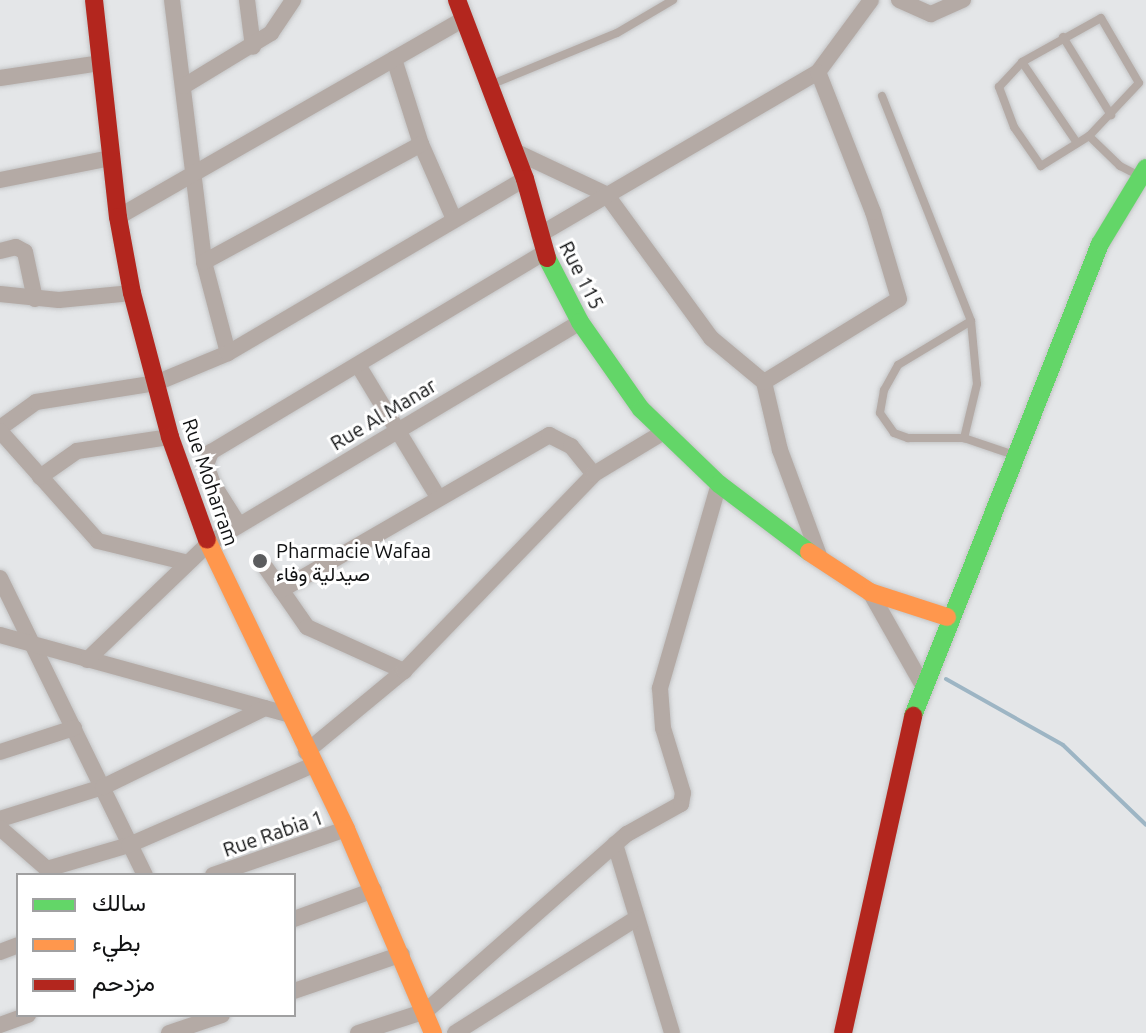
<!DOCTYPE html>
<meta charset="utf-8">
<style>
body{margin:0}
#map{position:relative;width:1146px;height:1033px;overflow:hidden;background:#e4e6e8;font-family:Ubuntu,Vazirmatn,sans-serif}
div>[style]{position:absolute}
.stream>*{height:4px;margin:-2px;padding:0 2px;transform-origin:2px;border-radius:2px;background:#9db5c4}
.roads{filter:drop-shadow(0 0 2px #c3c4c5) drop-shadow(0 0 2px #c3c4c5)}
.lane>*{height:8px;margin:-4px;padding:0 4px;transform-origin:4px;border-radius:4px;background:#b4aaa5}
.street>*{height:16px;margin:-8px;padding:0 8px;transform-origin:8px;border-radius:8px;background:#b4aaa5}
.fast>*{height:18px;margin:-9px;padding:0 9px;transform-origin:9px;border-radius:9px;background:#63d668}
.slow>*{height:18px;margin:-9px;padding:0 9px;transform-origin:9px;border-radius:9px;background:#ff974d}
.jam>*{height:18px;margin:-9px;padding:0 9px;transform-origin:9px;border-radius:9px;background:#b3261e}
.dots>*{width:22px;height:22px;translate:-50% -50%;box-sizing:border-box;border:4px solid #fff;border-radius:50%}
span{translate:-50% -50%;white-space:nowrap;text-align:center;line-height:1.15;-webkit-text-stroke:6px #fff;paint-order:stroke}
.street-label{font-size:20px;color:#111213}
.poi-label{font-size:20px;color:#111213}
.left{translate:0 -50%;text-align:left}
.legend{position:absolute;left:16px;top:873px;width:280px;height:144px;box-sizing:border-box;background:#fff;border:2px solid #a0a0a1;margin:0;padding:10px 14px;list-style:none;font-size:24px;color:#111213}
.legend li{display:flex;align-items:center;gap:16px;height:40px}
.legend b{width:40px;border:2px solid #a0a0a1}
</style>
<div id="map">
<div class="stream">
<div style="left:946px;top:679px;width:134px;rotate:29.4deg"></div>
<div style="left:1063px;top:745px;width:115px;rotate:43.9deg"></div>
</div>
<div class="roads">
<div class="lane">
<div style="left:1101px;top:18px;width:75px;rotate:59.7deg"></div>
<div style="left:1139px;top:83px;width:73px;rotate:133.3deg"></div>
<div style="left:1089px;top:136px;width:57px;rotate:148deg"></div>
<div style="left:1041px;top:166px;width:47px;rotate:-124.7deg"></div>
<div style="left:1014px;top:127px;width:43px;rotate:-110.6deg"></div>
<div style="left:999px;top:87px;width:34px;rotate:-47deg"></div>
<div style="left:1022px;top:62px;width:90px;rotate:-29.1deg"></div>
<div style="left:1063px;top:37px;width:92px;rotate:58.4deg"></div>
<div style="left:1022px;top:62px;width:98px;rotate:55.8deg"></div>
<div style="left:490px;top:85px;width:137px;rotate:-22.3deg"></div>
<div style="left:617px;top:33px;width:65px;rotate:-30.5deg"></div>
<div style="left:882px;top:96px;width:242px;rotate:68.4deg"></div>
<div style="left:971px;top:321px;width:63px;rotate:84.6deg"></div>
<div style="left:977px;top:384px;width:56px;rotate:103.5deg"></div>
<div style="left:1089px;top:136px;width:43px;rotate:44.1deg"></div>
<div style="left:1120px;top:166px;width:22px;rotate:27deg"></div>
<div style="left:971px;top:321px;width:85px;rotate:148.9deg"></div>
<div style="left:898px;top:365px;width:29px;rotate:119deg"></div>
<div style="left:884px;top:390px;width:23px;rotate:100deg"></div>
<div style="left:880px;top:413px;width:24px;rotate:55deg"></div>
<div style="left:894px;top:433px;width:15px;rotate:20deg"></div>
<div style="left:908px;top:438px;width:56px"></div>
<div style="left:964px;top:438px;width:50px;rotate:18.8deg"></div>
</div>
<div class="street">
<div style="left:172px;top:0;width:264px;rotate:83deg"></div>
<div style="left:204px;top:262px;width:94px;rotate:75.2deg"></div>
<div style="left:247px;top:0;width:47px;rotate:82.7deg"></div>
<div style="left:899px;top:0;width:35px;rotate:24deg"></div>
<div style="left:931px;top:14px;width:35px;rotate:-24deg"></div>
<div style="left:394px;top:59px;width:89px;rotate:72.4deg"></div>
<div style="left:421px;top:144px;width:82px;rotate:66.3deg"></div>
<div style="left:0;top:78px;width:101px;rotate:-8.5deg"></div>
<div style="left:184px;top:86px;width:102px;rotate:-31.3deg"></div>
<div style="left:271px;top:33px;width:40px;rotate:-56deg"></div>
<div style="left:514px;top:151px;width:102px;rotate:25.1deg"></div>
<div style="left:606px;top:194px;width:178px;rotate:53.9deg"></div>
<div style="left:711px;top:338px;width:69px;rotate:39.7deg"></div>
<div style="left:764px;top:382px;width:70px;rotate:76.8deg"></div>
<div style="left:780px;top:450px;width:115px;rotate:69.7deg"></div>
<div style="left:0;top:180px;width:112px;rotate:-11.3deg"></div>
<div style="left:118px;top:217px;width:399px;rotate:-29.8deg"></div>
<div style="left:539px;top:235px;width:323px;rotate:-30.3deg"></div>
<div style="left:818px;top:72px;width:89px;rotate:-53.6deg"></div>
<div style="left:0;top:251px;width:16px;rotate:-14deg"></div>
<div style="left:16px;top:247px;width:10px;rotate:29deg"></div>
<div style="left:25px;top:252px;width:48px;rotate:78deg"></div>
<div style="left:204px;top:262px;width:247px;rotate:-28.5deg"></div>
<div style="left:0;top:294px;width:59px;rotate:5.8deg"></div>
<div style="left:59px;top:300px;width:73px;rotate:-5.5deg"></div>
<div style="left:358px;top:365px;width:154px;rotate:58.8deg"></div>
<div style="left:764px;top:382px;width:158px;rotate:-31.6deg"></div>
<div style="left:899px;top:299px;width:91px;rotate:-106.6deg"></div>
<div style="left:873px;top:212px;width:150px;rotate:-111.4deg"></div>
<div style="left:0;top:428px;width:44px;rotate:-35.8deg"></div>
<div style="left:36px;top:402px;width:121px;rotate:-9deg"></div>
<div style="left:156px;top:383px;width:78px;rotate:-22.6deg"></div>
<div style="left:228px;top:353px;width:344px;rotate:-30.4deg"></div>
<div style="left:0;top:431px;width:147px;rotate:48.3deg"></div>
<div style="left:98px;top:541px;width:89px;rotate:13.6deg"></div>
<div style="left:40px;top:477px;width:45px;rotate:-35.1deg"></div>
<div style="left:77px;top:451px;width:94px;rotate:-8.6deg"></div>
<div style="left:239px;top:525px;width:49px;rotate:-122.4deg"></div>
<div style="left:213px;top:484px;width:20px;rotate:-110deg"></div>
<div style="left:206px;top:465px;width:14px;rotate:-69deg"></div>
<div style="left:211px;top:452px;width:388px;rotate:-30.9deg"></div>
<div style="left:266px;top:568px;width:72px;rotate:55.2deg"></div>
<div style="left:307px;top:627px;width:107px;rotate:24.4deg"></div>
<div style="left:0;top:578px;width:331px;rotate:64deg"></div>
<div style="left:281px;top:590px;width:310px;rotate:-30deg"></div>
<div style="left:549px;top:435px;width:25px;rotate:27deg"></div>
<div style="left:571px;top:446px;width:36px;rotate:51deg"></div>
<div style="left:870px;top:592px;width:106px;rotate:60.5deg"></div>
<div style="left:0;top:635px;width:298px;rotate:15.4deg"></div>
<div style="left:87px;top:660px;width:168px;rotate:-43.8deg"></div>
<div style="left:208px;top:544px;width:433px;rotate:-30.8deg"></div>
<div style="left:0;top:752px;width:78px;rotate:-18deg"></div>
<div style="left:306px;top:752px;width:127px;rotate:-39.6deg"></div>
<div style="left:404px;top:671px;width:274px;rotate:-46deg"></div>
<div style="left:594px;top:474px;width:79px;rotate:-31.1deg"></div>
<div style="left:0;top:819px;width:108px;rotate:-17.3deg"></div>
<div style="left:103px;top:787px;width:180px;rotate:-26deg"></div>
<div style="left:0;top:828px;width:62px;rotate:41.1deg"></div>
<div style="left:47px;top:869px;width:85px;rotate:-16.3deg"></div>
<div style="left:129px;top:845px;width:201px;rotate:-23.5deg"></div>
<div style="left:615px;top:844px;width:197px;rotate:73.2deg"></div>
<div style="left:213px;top:875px;width:141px;rotate:-19.1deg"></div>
<div style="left:294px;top:919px;width:85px;rotate:-19.9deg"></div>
<div style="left:0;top:952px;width:19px;rotate:-21deg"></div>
<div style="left:294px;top:991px;width:114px;rotate:-18.9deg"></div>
<div style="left:0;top:1025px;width:30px;rotate:-20deg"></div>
<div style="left:169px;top:1033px;width:56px;rotate:-18.8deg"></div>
<div style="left:358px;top:1033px;width:71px;rotate:-17.9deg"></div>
<div style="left:426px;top:1011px;width:268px;rotate:-41.4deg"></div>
<div style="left:627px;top:834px;width:62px;rotate:-29.1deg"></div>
<div style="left:681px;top:804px;width:11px;rotate:-80deg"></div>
<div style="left:683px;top:793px;width:68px;rotate:-107.1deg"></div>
<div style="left:663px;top:728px;width:40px;rotate:-94.3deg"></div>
<div style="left:660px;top:688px;width:212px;rotate:-73.9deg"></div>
<div style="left:455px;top:1033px;width:215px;rotate:-32.3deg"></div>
</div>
<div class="fast">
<div style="left:547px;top:258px;width:72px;rotate:62.7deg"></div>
<div style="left:580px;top:322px;width:106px;rotate:55deg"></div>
<div style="left:641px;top:409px;width:108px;rotate:43.9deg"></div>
<div style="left:719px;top:484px;width:113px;rotate:37.1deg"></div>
<div style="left:913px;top:716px;width:508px;rotate:-68.39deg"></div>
<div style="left:1100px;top:244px;width:89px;rotate:-58.8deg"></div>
</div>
<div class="slow">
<div style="left:207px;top:540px;width:321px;rotate:64.3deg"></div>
<div style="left:346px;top:829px;width:222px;rotate:66.9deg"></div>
<div style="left:809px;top:552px;width:73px;rotate:33.3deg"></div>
<div style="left:870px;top:592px;width:81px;rotate:18deg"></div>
</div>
<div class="jam">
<div style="left:94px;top:0;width:218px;rotate:83.7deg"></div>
<div style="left:118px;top:217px;width:77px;rotate:79.6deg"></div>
<div style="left:132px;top:293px;width:149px;rotate:75.2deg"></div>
<div style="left:170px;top:437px;width:109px;rotate:70.2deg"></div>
<div style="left:457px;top:0;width:191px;rotate:69.2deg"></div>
<div style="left:525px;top:179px;width:82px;rotate:74.4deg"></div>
<div style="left:843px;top:1033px;width:325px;rotate:-77.5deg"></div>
</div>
</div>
<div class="dots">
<div style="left:260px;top:561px;background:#5b5c5e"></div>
</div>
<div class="street-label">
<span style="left:582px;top:275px;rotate:63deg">Rue 115</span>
<span style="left:383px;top:414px;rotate:-31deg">Rue Al Manar</span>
<span style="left:211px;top:482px;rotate:71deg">Rue Moharram</span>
<span style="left:273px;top:833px;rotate:-19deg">Rue Rabia 1</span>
</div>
<div class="poi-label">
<span class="left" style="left:276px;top:562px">Pharmacie Wafaa<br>صيدلية وفاء</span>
</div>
<ul class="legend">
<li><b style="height:10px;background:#63d668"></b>سالك</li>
<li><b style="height:10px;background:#ff974d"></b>بطيء</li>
<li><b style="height:10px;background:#b3261e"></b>مزدحم</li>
</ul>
</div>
